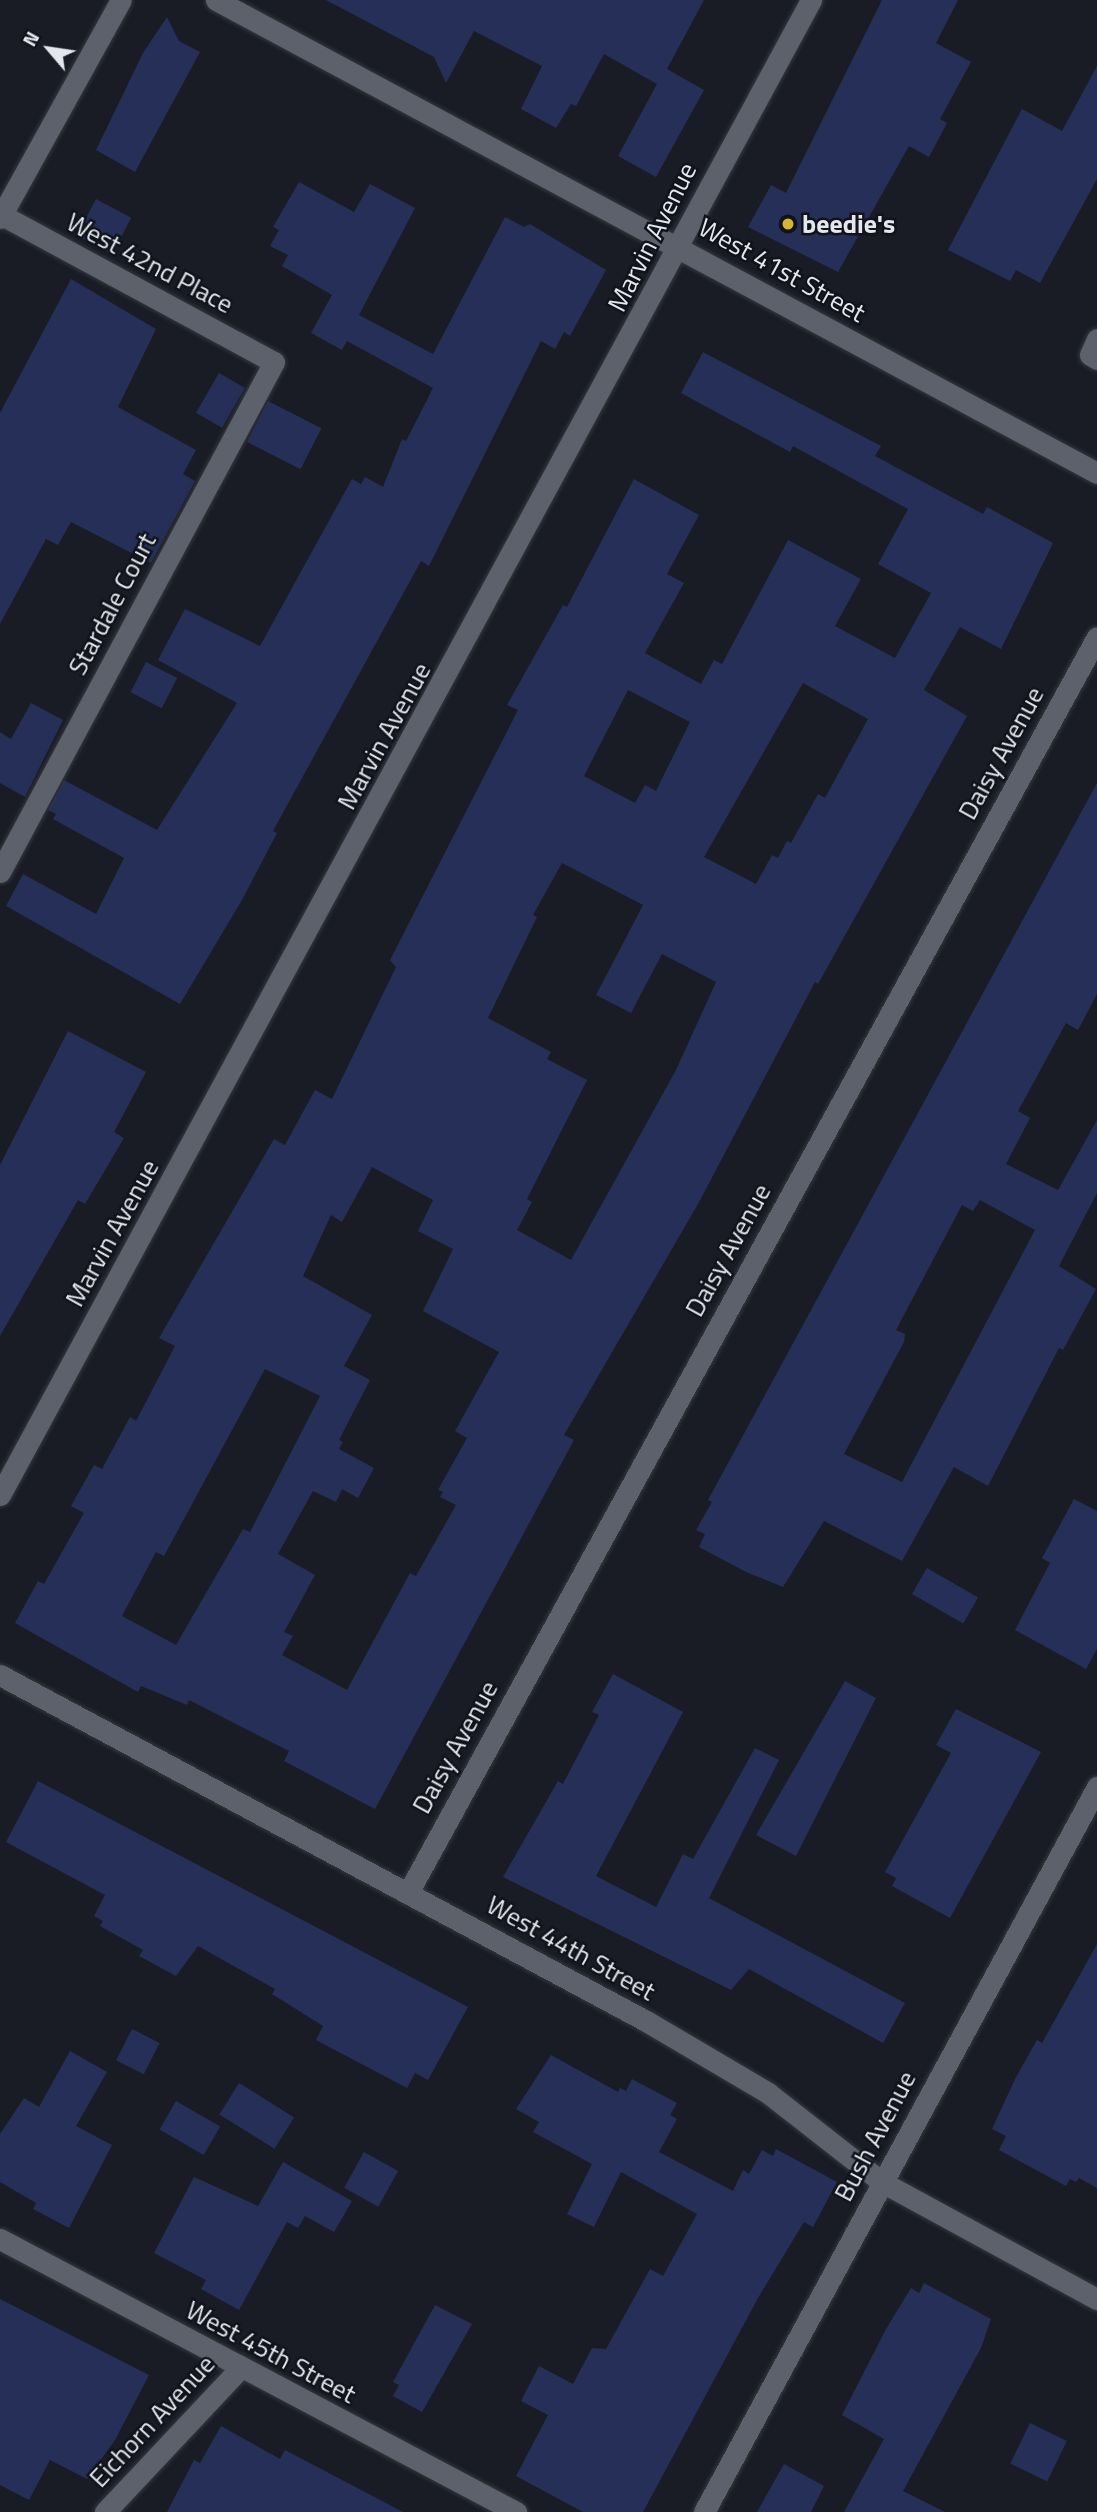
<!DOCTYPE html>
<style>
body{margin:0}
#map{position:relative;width:1097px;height:2512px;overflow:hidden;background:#191c25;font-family:"Titillium Web",sans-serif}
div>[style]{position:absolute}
.building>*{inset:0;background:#262f58;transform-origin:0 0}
.roads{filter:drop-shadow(0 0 2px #36383f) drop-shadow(0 0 2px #36383f)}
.minor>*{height:21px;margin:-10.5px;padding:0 10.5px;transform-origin:10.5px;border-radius:10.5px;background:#5d616c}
.dots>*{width:19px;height:19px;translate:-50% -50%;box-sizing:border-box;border:4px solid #10131c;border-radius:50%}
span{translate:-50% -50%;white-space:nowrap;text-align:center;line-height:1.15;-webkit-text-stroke:5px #10131c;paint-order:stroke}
.poi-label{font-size:26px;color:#e5e7ee;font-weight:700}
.left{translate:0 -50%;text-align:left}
.street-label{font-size:26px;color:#e5e7ee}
.north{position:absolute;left:14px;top:14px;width:70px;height:70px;-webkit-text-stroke:5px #10131c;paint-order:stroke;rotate:299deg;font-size:19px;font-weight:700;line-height:28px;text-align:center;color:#e5e7ee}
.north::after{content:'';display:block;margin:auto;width:24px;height:32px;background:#e5e7ee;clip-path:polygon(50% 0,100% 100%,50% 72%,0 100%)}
</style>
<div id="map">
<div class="building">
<div style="clip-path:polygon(326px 0,704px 0,667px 69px,704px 90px,656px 177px,618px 156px,657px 84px,604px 54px,576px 106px,571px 104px,556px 128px,521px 109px,542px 66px,474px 31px,446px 83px,434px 57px)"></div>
<div style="clip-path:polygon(882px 0,958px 0,936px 43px,971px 62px,940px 119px,947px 123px,929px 157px,909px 146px,838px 272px,748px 227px,771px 185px,786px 193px)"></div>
<div style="clip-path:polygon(167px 17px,179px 41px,200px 52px,135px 172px,96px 150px,143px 53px)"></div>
<div style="clip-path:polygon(1097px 66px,1097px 179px,1040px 283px,1016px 270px,1010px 281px,948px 250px,1022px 109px,1062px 131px)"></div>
<div style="clip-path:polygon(299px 182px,354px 212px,370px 184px,415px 208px,359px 315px,433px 354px,505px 217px,524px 227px,530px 224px,606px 270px,570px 336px,564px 332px,555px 349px,541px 341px,429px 566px,421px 561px,273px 831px,277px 833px,242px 900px,180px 1004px,6px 906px,23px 874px,96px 914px,124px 858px,53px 819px,56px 814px,48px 810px,64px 780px,157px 830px,237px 703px,158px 660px,185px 609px,260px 646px,352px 479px,361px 484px,365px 477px,383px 487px,402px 439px,406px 441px,433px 388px,347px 341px,342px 350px,311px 333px,332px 295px,282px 266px,288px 255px,270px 246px,279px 230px,273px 227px)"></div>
<div style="left:96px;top:199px;width:40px;height:41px;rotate:28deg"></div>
<div style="clip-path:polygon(71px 279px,156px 329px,118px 407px,196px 450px,183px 474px,195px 481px,151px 563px,71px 522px,58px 545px,46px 539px,0 624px,0 413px)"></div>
<div style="clip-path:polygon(evenodd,703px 352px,881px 446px,875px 456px,983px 514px,987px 507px,1053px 543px,1001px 649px,960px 627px,924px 690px,967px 716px,818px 984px,815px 982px,698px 1204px,564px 1435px,574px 1440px,375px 1809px,284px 1761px,289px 1751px,189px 1700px,187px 1705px,141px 1686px,138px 1692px,15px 1623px,38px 1581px,44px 1584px,84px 1513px,71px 1506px,94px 1465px,102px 1469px,130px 1417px,136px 1421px,175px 1346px,159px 1338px,274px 1139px,285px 1145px,315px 1090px,332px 1099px,396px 967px,390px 960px,518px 710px,507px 705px,563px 605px,567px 607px,634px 479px,699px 515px,667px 574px,684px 583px,645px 653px,701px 684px,714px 660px,722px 664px,788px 540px,861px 579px,835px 626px,895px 658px,931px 593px,878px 564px,908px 509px,793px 446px,790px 452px,681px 393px,703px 352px,803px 683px,868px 719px,825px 798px,818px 794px,791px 843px,787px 841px,778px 858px,772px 855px,756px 884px,704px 857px,803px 683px,703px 352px,628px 690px,690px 722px,656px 791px,645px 785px,635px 803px,584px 776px,628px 690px,703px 352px,562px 863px,643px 905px,596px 995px,631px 1013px,662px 954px,716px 982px,676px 1070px,571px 1260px,517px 1230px,532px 1202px,527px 1199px,587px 1080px,547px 1059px,551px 1052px,488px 1018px,537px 917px,533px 915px,562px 863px,703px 352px,372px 1167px,433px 1200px,418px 1231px,453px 1249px,423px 1311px,499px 1352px,455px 1431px,467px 1438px,438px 1490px,443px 1492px,440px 1497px,456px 1505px,416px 1576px,410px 1573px,347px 1690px,282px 1655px,293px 1636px,284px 1632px,315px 1575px,278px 1554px,313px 1491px,336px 1502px,342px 1489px,358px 1498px,374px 1468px,339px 1449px,343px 1442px,339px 1440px,370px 1380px,344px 1366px,372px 1315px,303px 1276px,331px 1215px,342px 1222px,372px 1167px,703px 352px,265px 1369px,320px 1396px,250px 1532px,243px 1529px,176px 1645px,122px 1616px,156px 1552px,164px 1556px,265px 1369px)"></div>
<div style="left:219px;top:373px;width:30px;height:46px;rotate:30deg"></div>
<div style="left:268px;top:401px;width:60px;height:46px;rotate:27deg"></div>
<div style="left:146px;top:662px;width:35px;height:34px;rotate:27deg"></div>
<div style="clip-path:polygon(31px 703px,63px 720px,25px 797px,0 783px,0 732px,11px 739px)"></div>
<div style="clip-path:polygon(evenodd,1097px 783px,1097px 994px,1078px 1030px,1066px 1023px,1018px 1111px,1030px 1118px,1006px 1164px,1058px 1190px,1097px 1120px,1097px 1193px,1059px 1266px,1096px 1289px,1063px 1350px,1059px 1348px,988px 1486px,954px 1467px,902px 1561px,824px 1521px,783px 1587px,746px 1572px,699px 1547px,705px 1534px,696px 1530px,712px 1502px,708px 1500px,1097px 783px,980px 1200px,1035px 1230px,902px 1482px,844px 1454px,904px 1342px,905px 1334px,896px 1330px,962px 1205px,973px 1211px,980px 1200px)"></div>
<div style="clip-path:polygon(68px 1031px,146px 1072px,114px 1132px,124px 1138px,85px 1204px,78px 1200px,0 1336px,0 1165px)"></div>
<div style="clip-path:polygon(1074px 1499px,1097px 1511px,1097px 1649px,1086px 1669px,1015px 1630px,1050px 1563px,1042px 1558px)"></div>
<div style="left:927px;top:1568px;width:59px;height:30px;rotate:30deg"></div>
<div style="clip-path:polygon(613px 1674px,683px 1712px,596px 1876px,656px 1907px,683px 1854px,693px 1859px,755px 1748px,779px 1760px,709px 1898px,905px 2003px,883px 2043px,749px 1969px,731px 1990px,503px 1877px,558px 1781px,563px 1784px,599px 1715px,592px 1712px)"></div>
<div style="clip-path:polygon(845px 1681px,876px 1698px,796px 1856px,756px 1835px)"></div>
<div style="clip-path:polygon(956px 1709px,1041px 1752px,950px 1918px,892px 1886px,896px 1878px,885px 1872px,951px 1753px,936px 1745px)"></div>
<div style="clip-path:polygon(38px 1781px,468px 2007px,428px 2080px,415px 2073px,407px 2088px,316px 2040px,323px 2026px,272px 1994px,275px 1989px,198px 1946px,176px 1976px,139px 1956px,143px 1950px,100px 1926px,103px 1921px,94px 1916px,105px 1895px,6px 1842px)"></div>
<div style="clip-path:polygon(1097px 1944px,1097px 2188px,1079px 2178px,1076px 2182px,1070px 2179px,1066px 2186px,999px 2150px,1006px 2136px,992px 2129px,1015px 2079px,1037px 2040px,1042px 2043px)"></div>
<div style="left:132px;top:2029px;width:31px;height:35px;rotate:27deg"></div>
<div style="clip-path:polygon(70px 2051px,107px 2072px,76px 2126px,112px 2145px,69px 2228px,33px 2209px,36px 2203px,0 2182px,0 2134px,24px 2098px,39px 2107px)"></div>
<div style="clip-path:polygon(551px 2055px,618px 2092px,620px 2088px,626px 2091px,632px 2079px,677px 2103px,670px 2115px,677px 2119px,659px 2152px,733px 2191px,743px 2170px,749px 2174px,762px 2150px,773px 2156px,776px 2149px,837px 2182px,813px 2227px,804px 2222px,758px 2298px,643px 2512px,583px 2512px,516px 2476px,548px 2415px,521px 2401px,539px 2366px,573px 2384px,592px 2348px,606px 2349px,650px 2269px,663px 2276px,697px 2214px,621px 2172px,594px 2227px,567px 2214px,592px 2164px,533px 2132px,539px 2122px,516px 2109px)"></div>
<div style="left:239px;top:2083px;width:65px;height:37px;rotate:32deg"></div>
<div style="left:176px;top:2101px;width:51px;height:33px;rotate:30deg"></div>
<div style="left:364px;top:2152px;width:39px;height:41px;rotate:29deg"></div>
<div style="clip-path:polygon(283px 2162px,352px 2201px,334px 2232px,305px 2216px,298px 2228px,287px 2222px,239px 2310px,201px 2289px,206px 2280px,154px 2253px,194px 2177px,258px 2206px)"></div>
<div style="clip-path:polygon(924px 2283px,991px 2319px,981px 2348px,903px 2491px,945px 2512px,844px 2512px,884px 2439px,842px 2415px,886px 2329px,911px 2288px,919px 2293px)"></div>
<div style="clip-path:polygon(0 2299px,149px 2375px,115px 2440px,87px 2479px,50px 2460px,29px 2500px,0 2485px)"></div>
<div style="clip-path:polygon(435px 2305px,472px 2324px,422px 2412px,393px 2396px,399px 2385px,393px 2382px)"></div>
<div style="left:1030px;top:2423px;width:41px;height:45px;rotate:26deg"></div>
<div style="clip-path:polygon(221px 2426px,280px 2459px,285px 2450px,403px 2512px,167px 2512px,194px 2460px,200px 2463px)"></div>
<div style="clip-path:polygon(784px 2464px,824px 2486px,811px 2512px,757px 2512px)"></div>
</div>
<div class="roads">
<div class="minor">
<div style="left:216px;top:0;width:1000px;rotate:28.23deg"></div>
<div style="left:0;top:214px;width:311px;rotate:28.4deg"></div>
<div style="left:274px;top:362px;width:579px;rotate:118.25deg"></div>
<div style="left:0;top:218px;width:249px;rotate:-61deg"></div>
<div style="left:1097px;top:339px;width:17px;rotate:114deg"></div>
<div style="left:1090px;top:355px;width:8px;rotate:30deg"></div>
<div style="left:0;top:1495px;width:1701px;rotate:-61.52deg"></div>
<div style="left:0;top:1675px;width:733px;rotate:28.17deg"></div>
<div style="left:646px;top:2021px;width:142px;rotate:30.5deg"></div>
<div style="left:768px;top:2093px;width:145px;rotate:38deg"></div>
<div style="left:882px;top:2182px;width:245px;rotate:28.6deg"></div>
<div style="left:409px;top:1891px;width:1430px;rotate:-61.25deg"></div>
<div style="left:0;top:2239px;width:584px;rotate:27.88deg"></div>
<div style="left:105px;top:2512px;width:197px;rotate:-46.8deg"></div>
<div style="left:704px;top:2512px;width:825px;rotate:-61.54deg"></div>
</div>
</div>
<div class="dots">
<div style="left:788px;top:224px;background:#d8b434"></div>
</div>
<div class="poi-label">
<span class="left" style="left:802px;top:224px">beedie's</span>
</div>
<div class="street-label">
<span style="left:652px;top:237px;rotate:-63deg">Marvin Avenue</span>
<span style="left:150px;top:263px;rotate:28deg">West 42nd Place</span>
<span style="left:782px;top:270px;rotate:29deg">West 41st Street</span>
<span style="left:112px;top:604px;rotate:-62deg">Stardale Court</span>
<span style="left:384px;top:736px;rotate:-61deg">Marvin Avenue</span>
<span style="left:1001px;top:753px;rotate:-61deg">Daisy Avenue</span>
<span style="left:112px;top:1233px;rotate:-61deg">Marvin Avenue</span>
<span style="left:728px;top:1250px;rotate:-61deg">Daisy Avenue</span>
<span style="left:455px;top:1747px;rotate:-61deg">Daisy Avenue</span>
<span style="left:571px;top:1948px;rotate:29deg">West 44th Street</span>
<span style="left:875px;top:2136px;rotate:-62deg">Bush Avenue</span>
<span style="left:271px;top:2352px;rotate:28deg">West 45th Street</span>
<span style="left:152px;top:2421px;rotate:-47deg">Eichorn Avenue</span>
</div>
<div class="north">N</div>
</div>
